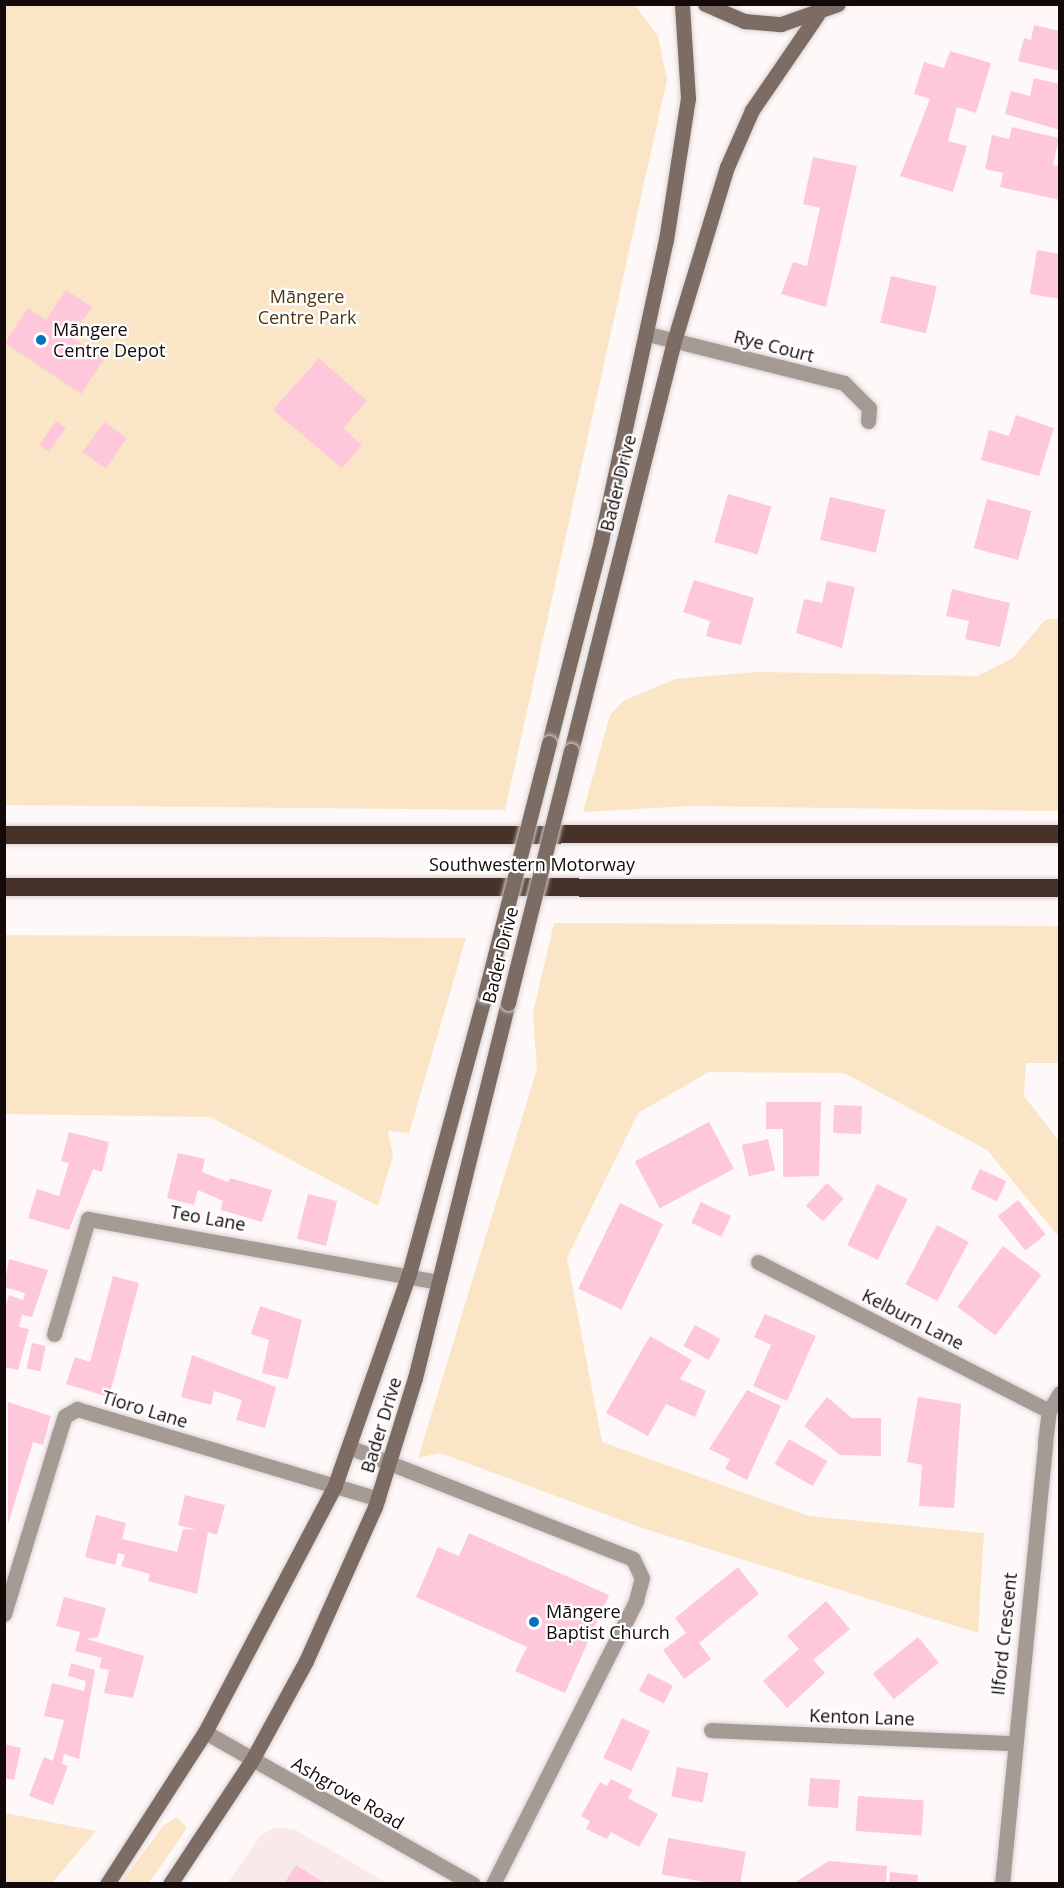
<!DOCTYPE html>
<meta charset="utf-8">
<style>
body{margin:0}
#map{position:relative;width:1064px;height:1888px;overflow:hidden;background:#fff8f8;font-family:"Open Sans",sans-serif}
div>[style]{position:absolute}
.built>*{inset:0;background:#f9e9e8}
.green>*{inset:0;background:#fae5c7}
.building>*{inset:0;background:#fec7db;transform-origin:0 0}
.roads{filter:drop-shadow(0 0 2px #d9d2d2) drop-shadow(0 0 2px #d9d2d2)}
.service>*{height:15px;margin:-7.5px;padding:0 7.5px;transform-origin:7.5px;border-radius:7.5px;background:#a59a94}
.minor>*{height:15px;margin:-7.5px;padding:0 7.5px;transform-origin:7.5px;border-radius:7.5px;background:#a59a94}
.tertiary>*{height:15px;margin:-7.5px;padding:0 7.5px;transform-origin:7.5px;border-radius:7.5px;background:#a59a94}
.secondary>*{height:15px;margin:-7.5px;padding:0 7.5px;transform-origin:7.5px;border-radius:7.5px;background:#7c6c64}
.motorway>*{height:18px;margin:-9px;padding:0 9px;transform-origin:9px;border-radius:9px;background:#463228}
.bridges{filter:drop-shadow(0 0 2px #d9d2d2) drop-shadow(0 0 2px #d9d2d2)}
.secondary-bridge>*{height:15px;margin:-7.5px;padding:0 7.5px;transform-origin:7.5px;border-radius:7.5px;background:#7c6c64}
.dots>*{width:16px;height:16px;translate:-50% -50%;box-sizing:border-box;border:3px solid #fff;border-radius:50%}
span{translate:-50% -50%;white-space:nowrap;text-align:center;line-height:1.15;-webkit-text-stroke:4.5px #fff;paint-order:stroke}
.park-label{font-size:18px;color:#4d3715}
.poi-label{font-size:18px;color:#120908}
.left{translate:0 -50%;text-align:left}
.street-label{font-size:18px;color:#120908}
.frame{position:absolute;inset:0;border:6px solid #120908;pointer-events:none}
</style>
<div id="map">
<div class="built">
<div style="clip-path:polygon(274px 1828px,294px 1829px,387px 1883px,227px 1884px,261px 1835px)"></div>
</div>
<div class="green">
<div style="clip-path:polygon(5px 5px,635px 5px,658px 36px,667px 80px,505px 810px,5px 805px)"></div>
<div style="clip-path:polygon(1059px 618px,1059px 811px,690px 806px,583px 812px,610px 715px,623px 701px,675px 679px,757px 672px,977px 676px,1013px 658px,1045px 620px)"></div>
<div style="clip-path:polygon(554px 923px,1059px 926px,1059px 1063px,1026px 1063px,1024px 1096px,1059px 1141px,1059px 1237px,987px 1150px,844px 1073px,709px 1072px,638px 1113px,567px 1258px,602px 1442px,809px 1516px,984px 1533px,978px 1633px,642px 1528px,440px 1453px,418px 1458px,537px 1069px,533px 1013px)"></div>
<div style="clip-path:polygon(5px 935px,7px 935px,466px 938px,409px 1133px,388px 1131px,393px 1156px,378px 1206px,210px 1117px,5px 1114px)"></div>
<div style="clip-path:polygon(4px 1813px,5px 1813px,96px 1831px,52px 1883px,5px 1883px)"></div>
<div style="clip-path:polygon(177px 1817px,187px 1828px,149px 1883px,121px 1883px,163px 1826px)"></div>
</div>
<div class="building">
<div style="clip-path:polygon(1034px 25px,1060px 31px,1060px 71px,1018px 61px,1024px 38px,1031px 40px)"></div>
<div style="clip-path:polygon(950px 51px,991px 63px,976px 113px,957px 107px,948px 141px,967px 146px,953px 192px,900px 176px,930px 99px,914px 94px,924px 62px,944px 68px)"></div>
<div style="clip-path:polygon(1034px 78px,1060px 84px,1060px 130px,1005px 114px,1011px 91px,1030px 96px)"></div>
<div style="clip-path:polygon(1012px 127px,1059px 138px,1053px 165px,1060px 166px,1060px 200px,1000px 187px,1003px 173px,985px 169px,992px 135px,1009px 139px)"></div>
<div style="clip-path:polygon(813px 157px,857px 166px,826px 307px,781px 294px,793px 262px,807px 266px,820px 208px,803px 204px)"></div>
<div style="clip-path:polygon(1037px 250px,1060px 254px,1060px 299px,1030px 294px)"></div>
<div style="left:891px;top:276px;width:47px;height:48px;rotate:13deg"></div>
<div style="clip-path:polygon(66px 290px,92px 307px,71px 337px,104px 359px,81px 394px,5px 343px,28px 308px,46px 320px)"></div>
<div style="clip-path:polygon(319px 358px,367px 401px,343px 428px,362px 445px,342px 468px,273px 410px)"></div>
<div style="clip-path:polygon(1016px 415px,1054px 428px,1039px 476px,981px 460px,989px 430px,1009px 436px)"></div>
<div style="left:56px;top:421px;width:12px;height:29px;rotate:35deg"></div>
<div style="left:104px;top:422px;width:28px;height:37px;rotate:35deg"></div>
<div style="left:728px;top:494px;width:45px;height:50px;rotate:16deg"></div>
<div style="left:830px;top:497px;width:57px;height:44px;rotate:13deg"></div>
<div style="left:987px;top:499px;width:46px;height:51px;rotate:15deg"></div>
<div style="clip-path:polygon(694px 580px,754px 598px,741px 645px,706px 636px,710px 621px,683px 612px)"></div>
<div style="clip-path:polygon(827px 581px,855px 587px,842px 648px,796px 633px,804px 599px,822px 603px)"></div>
<div style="clip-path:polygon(952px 589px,1010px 603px,1000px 647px,965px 639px,969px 621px,946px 616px)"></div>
<div style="clip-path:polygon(766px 1102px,821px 1102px,819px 1176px,783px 1177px,783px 1129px,766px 1129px)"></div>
<div style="left:834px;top:1105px;width:28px;height:28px;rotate:2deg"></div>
<div style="left:709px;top:1122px;width:53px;height:84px;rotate:62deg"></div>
<div style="clip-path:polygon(69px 1132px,109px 1142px,102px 1172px,93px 1169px,69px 1230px,28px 1218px,37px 1189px,59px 1196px,69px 1163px,61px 1161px)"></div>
<div style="left:768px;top:1139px;width:32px;height:27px;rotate:77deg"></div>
<div style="clip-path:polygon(178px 1153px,205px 1159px,202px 1172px,228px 1182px,230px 1178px,272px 1190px,262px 1222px,221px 1210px,223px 1201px,198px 1190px,194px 1205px,167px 1198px)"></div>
<div style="left:980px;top:1169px;width:29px;height:22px;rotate:25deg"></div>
<div style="left:827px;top:1183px;width:23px;height:31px;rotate:43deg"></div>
<div style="left:877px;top:1184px;width:34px;height:68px;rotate:26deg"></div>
<div style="left:308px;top:1194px;width:30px;height:46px;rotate:14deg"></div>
<div style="left:1018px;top:1200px;width:44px;height:26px;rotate:51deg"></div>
<div style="left:701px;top:1202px;width:33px;height:23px;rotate:25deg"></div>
<div style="left:620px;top:1203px;width:48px;height:95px;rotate:26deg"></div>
<div style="left:937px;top:1225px;width:36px;height:67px;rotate:28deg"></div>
<div style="left:1003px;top:1246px;width:48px;height:76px;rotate:37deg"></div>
<div style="clip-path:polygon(9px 1259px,48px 1270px,32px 1317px,22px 1315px,19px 1327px,29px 1329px,18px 1370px,4px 1367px,5px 1308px,9px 1295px,23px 1300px,25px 1293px,4px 1287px)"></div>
<div style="clip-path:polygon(113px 1276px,139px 1283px,109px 1397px,66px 1384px,75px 1357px,90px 1362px)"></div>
<div style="clip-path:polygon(260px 1306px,302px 1320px,288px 1379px,262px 1373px,269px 1340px,251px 1334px)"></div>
<div style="clip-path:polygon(765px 1314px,816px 1336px,787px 1401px,753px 1386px,771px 1345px,754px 1337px)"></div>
<div style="left:695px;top:1325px;width:29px;height:24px;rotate:29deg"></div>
<div style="clip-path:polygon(650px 1336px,692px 1360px,680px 1379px,706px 1391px,695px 1417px,666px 1404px,648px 1436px,606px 1413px)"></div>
<div style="left:32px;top:1343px;width:14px;height:26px;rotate:12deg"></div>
<div style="clip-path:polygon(192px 1355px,276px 1387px,265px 1428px,236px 1420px,242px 1400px,214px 1391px,211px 1405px,181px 1397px)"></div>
<div style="clip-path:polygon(747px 1390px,781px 1406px,747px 1480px,725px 1469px,730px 1459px,709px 1449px)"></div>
<div style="clip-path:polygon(827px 1397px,852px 1418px,881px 1418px,881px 1456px,840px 1455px,804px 1426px)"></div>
<div style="clip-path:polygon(918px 1397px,961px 1404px,954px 1508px,919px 1506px,922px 1465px,907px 1462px)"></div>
<div style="clip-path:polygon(8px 1402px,51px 1416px,43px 1445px,33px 1442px,8px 1524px)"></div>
<div style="left:789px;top:1439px;width:44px;height:29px;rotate:30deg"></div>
<div style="clip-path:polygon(185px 1495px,225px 1505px,217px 1535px,208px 1532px,197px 1594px,148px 1581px,150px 1574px,121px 1566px,125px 1555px,118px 1553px,115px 1565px,85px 1557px,96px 1515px,126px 1523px,122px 1539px,177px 1552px,183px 1529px,197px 1530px,178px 1525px)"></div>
<div style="clip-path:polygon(469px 1533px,609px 1595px,565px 1693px,515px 1671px,527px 1647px,416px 1597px,438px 1547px,459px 1556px)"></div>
<div style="clip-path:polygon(738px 1567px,759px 1594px,699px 1643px,711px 1659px,684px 1679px,663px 1650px,686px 1633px,675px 1618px)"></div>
<div style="clip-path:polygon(64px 1597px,106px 1608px,98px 1637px,87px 1639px,144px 1656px,133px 1698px,104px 1693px,109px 1670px,99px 1668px,102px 1658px,75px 1651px,80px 1632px,56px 1626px)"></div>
<div style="clip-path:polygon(826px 1601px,850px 1629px,813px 1660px,825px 1673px,787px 1708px,763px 1681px,799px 1649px,787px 1636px)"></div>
<div style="left:918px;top:1637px;width:33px;height:58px;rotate:51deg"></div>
<div style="clip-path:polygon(71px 1663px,95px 1670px,79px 1759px,64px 1754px,62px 1764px,68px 1766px,53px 1805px,29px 1796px,44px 1757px,53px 1761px,64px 1720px,44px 1716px,52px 1683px,84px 1691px,86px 1681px,68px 1676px)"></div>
<div style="left:648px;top:1673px;width:28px;height:20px;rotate:27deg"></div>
<div style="left:622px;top:1718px;width:31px;height:44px;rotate:25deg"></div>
<div style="clip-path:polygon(4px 1744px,21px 1748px,14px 1780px,4px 1778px)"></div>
<div style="left:677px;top:1767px;width:32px;height:30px;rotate:11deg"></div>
<div style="left:810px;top:1778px;width:30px;height:28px;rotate:4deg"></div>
<div style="clip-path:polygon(611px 1779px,633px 1790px,628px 1798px,658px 1814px,639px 1847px,611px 1832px,607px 1839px,586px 1829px,590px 1821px,581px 1816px,600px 1782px,607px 1786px)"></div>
<div style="left:858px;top:1796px;width:66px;height:35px;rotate:4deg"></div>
<div style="left:668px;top:1838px;width:79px;height:37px;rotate:10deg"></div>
<div style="clip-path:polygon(829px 1861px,887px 1866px,886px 1884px,792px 1884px)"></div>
<div style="clip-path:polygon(296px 1865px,326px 1884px,284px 1884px)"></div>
<div style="clip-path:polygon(890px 1872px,918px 1875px,917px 1884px,889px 1884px)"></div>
</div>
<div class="roads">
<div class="service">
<div style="left:349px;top:1447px;width:305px;rotate:21.5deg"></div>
<div style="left:633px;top:1559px;width:21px;rotate:65deg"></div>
<div style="left:642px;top:1578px;width:24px;rotate:105deg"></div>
<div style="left:636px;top:1601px;width:317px;rotate:116.8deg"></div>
</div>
<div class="minor">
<div style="left:648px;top:334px;width:202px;rotate:14deg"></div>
<div style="left:844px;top:383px;width:35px;rotate:45deg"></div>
<div style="left:869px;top:408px;width:13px;rotate:94deg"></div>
<div style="left:758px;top:1262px;width:327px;rotate:27.1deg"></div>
<div style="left:54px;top:1334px;width:120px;rotate:-73.5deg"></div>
<div style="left:88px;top:1219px;width:355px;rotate:10.2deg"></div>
<div style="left:4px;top:1614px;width:188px;rotate:-73deg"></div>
<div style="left:59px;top:1434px;width:19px;rotate:-72deg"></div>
<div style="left:65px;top:1416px;width:14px;rotate:-30deg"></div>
<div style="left:77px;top:1409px;width:314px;rotate:16.6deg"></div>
<div style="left:711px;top:1730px;width:301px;rotate:2.5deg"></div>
<div style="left:1002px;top:1884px;width:444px;rotate:-84.4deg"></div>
<div style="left:1045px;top:1442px;width:31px;rotate:-83deg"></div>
<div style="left:1049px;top:1411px;width:21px;rotate:-59deg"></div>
</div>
<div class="tertiary">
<div style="left:205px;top:1732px;width:308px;rotate:29.6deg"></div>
</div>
<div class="secondary">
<div style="left:705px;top:4px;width:43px;rotate:23.6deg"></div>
<div style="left:744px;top:21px;width:37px;rotate:5deg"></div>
<div style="left:781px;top:24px;width:60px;rotate:-19.3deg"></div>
<div style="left:549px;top:743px;width:210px;rotate:-75.6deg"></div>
<div style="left:601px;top:540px;width:307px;rotate:-77.8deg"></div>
<div style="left:666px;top:240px;width:144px;rotate:-81.2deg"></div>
<div style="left:688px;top:98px;width:94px;rotate:-93.7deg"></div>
<div style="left:571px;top:751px;width:423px;rotate:-75.9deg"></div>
<div style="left:674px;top:341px;width:182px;rotate:-73.1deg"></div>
<div style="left:727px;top:167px;width:62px;rotate:-66.3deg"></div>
<div style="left:752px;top:110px;width:115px;rotate:-55.6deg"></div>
<div style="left:107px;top:1884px;width:181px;rotate:-57.2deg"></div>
<div style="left:205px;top:1732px;width:279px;rotate:-62.2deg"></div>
<div style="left:335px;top:1485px;width:224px;rotate:-70.7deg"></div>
<div style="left:409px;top:1274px;width:290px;rotate:-74.8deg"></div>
<div style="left:170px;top:1884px;width:149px;rotate:-56.5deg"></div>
<div style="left:252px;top:1760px;width:113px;rotate:-61.4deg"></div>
<div style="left:306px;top:1661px;width:169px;rotate:-65.9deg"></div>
<div style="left:375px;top:1507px;width:135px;rotate:-72.8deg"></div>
<div style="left:415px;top:1378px;width:386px;rotate:-76.1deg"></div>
</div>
<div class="motorway">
<div style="left:4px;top:835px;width:1056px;rotate:-0.05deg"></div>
<div style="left:4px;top:887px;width:1056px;rotate:0.05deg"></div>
</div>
</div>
<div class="bridges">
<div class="secondary-bridge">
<div style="left:485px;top:994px;width:259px;rotate:-75.7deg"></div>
<div style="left:508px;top:1003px;width:260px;rotate:-76deg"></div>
</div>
</div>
<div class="dots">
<div style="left:41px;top:340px;background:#0673be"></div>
<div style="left:534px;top:1622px;background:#0673be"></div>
</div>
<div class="park-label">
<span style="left:307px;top:307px">Māngere<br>Centre Park</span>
</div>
<div class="poi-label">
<span class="left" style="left:53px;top:340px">Māngere<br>Centre Depot</span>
<span class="left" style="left:546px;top:1622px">Māngere<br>Baptist Church</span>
</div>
<div class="street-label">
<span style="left:774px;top:346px;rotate:14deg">Rye Court</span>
<span style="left:618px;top:483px;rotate:-76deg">Bader Drive</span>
<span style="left:532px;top:864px">Southwestern Motorway</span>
<span style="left:500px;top:955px;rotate:-76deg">Bader Drive</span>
<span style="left:208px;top:1218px;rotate:10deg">Teo Lane</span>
<span style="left:913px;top:1319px;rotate:27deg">Kelburn Lane</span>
<span style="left:145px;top:1409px;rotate:17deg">Tioro Lane</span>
<span style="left:381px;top:1425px;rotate:-73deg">Bader Drive</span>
<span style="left:1004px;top:1634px;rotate:-84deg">Ilford Crescent</span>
<span style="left:862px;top:1717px;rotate:2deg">Kenton Lane</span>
<span style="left:348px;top:1793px;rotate:30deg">Ashgrove Road</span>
</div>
<div class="frame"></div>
</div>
